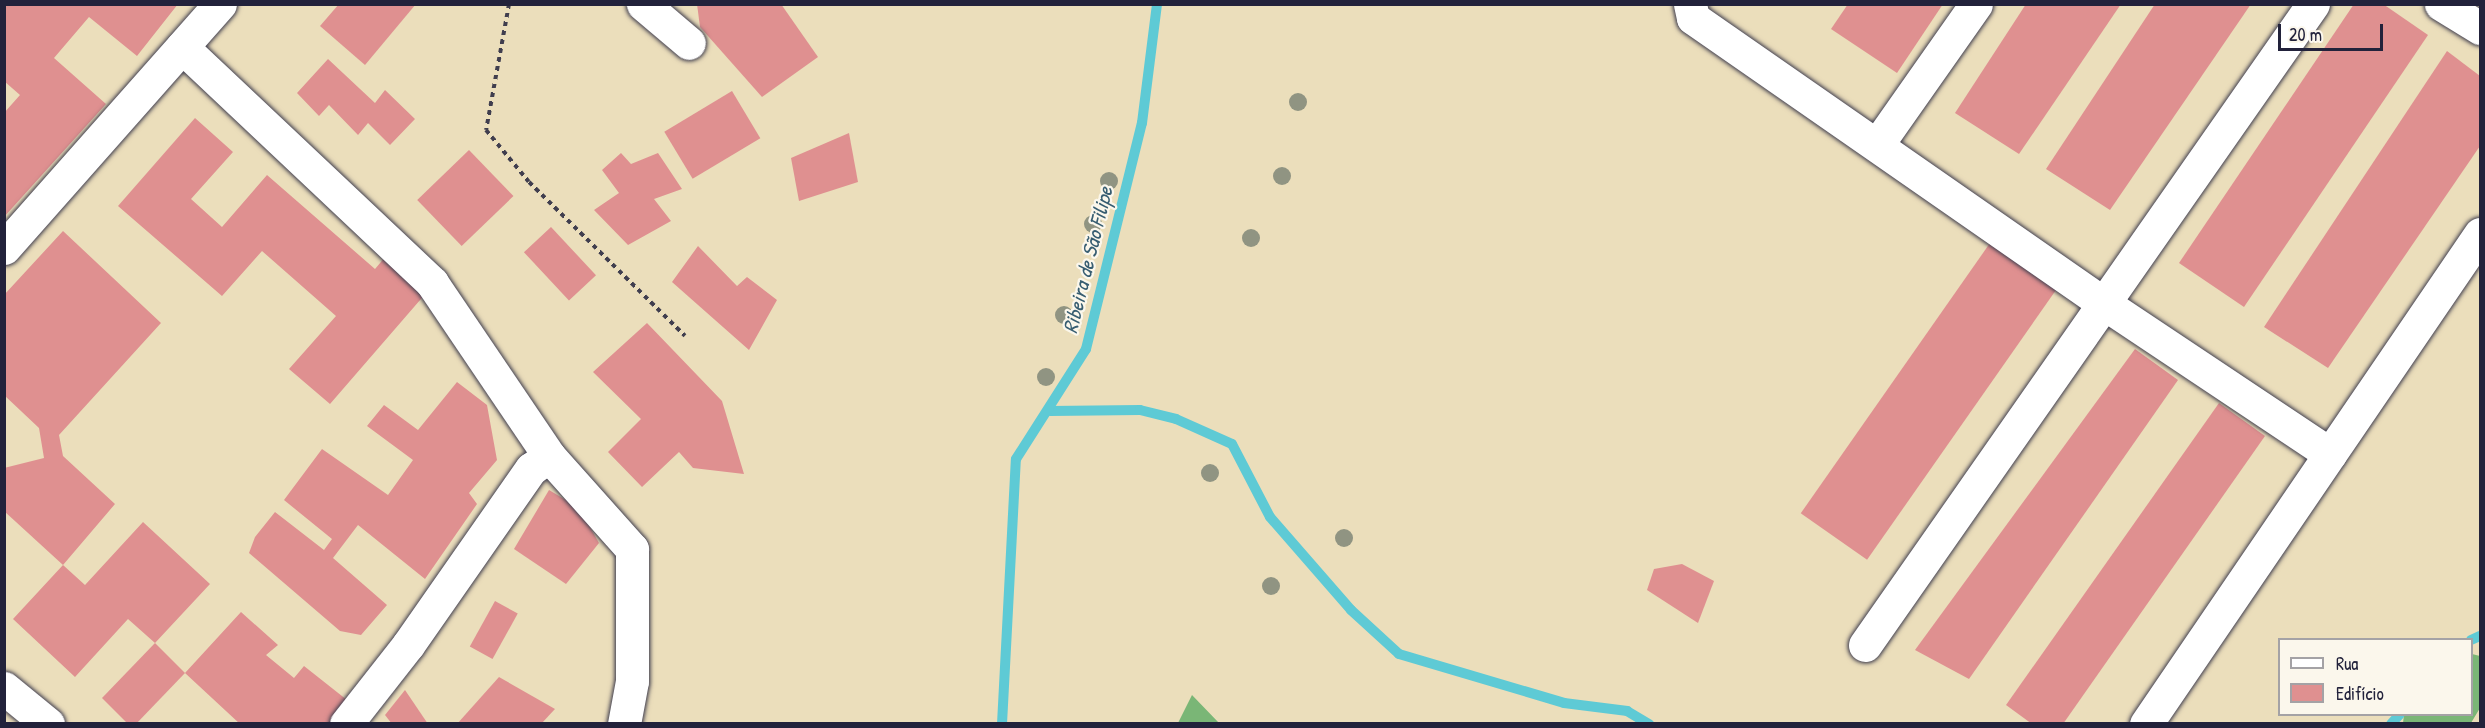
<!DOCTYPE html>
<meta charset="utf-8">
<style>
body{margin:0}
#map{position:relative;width:2485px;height:728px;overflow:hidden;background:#ebdebb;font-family:"Patrick Hand",sans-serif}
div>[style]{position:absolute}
.forest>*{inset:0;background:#7ab676}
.stream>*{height:10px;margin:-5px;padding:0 5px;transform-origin:5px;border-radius:5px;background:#5ecad5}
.building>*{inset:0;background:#df9090;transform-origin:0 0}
.path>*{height:4px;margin-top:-2px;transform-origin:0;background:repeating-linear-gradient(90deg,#403e4e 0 4.5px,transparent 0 9px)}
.roads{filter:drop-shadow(0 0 2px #403e4e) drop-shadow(0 0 2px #403e4e)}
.minor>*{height:33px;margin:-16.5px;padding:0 16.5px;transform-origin:16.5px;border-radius:16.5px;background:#fff}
.trees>*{width:18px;height:18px;margin:-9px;border-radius:50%;background:#909482}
span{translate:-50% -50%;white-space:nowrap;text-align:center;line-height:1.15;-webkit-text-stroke:4.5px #fbf7ec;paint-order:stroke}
.water-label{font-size:21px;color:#375d71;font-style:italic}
.frame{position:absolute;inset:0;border:6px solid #22223b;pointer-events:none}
.legend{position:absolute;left:2278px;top:638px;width:195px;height:78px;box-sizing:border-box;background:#fbf7ec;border:2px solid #a4a2a5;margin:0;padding:8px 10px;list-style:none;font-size:18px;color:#22223b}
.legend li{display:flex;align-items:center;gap:12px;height:30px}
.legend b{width:30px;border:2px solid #a4a2a5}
.scale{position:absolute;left:2278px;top:24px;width:105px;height:27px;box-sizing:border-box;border:3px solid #22223b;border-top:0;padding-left:8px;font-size:18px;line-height:21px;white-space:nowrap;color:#22223b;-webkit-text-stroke:4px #fbf7ec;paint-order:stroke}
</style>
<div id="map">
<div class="forest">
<div style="clip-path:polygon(2472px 654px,2480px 656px,2480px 708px,2471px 723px,2403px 723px,2404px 715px,2472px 714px)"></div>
<div style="clip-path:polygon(1192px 695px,1219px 723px,1220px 723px,1178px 723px)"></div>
</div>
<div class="stream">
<div style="left:1050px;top:411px;width:90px;rotate:-0.6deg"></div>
<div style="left:1140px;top:410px;width:37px;rotate:14deg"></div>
<div style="left:1176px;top:419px;width:61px;rotate:24.1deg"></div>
<div style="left:1232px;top:444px;width:82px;rotate:62.5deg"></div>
<div style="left:1270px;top:517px;width:123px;rotate:48.9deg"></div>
<div style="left:1351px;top:610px;width:65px;rotate:42.5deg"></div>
<div style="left:1399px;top:654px;width:172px;rotate:16.5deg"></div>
<div style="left:1564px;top:703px;width:64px;rotate:7.2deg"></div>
<div style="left:1627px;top:711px;width:26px;rotate:31deg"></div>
<div style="left:2471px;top:640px;width:10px;rotate:-24deg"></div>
<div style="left:1002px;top:724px;width:265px;rotate:-87deg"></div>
<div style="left:1016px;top:459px;width:130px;rotate:-57.5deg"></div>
<div style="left:1086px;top:349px;width:233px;rotate:-76.1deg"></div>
<div style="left:1142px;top:123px;width:120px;rotate:-82.8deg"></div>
<div style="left:2391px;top:724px;width:13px;rotate:-48deg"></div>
</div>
<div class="building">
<div style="clip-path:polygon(5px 4px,178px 4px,137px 56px,89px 17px,54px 58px,106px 104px,4px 217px,4px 113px,20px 95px,4px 81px)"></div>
<div style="clip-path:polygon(339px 4px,416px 4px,365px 65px,320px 26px)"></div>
<div style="clip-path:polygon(697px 4px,781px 4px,818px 57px,762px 97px,700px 27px)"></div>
<div style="clip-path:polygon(1848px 4px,1943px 4px,1897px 73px,1831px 29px)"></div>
<div style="clip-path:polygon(2026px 4px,2121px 4px,2019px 154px,1955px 113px)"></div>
<div style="clip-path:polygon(2155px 4px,2251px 4px,2110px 210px,2046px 169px)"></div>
<div style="clip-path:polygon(2354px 4px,2383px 4px,2428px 35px,2244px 307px,2179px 263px)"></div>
<div style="clip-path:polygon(2447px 51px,2480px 76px,2480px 146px,2328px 368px,2264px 327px)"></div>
<div style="clip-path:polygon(328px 59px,375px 103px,385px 90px,415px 119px,390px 145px,368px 123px,358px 135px,329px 105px,319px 116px,297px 93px)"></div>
<div style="left:732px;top:91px;width:55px;height:79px;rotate:59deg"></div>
<div style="clip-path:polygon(195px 118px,233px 152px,191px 199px,222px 227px,267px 175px,375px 269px,386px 256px,427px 292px,330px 404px,289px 369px,336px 316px,262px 251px,222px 296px,118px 206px)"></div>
<div style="clip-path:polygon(849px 133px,858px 182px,799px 201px,791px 158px)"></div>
<div style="left:469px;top:150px;width:64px;height:72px;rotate:46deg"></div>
<div style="clip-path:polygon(621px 153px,631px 164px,658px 153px,682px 189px,654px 199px,671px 221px,628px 245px,594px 210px,619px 193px,602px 170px)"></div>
<div style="left:551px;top:227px;width:66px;height:37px;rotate:47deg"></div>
<div style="clip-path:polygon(63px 231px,161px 323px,59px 435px,63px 456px,115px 504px,63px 565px,4px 511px,4px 468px,44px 458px,39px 428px,4px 395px,4px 295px)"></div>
<div style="left:1990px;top:243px;width:81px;height:330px;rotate:35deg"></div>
<div style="clip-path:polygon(698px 246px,737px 286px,747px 277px,777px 300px,749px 350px,672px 282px)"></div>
<div style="clip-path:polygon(647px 323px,722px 401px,744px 474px,693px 468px,679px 452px,642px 487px,608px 452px,641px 419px,593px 372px)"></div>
<div style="clip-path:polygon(2135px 349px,2178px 380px,1969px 679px,1915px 650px)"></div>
<div style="clip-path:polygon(457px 382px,487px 405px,497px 460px,469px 493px,477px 504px,425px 579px,358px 525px,333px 558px,387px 605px,361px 635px,340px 631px,249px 553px,255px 537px,275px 512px,324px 550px,332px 539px,284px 500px,322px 449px,388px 495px,413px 460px,367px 426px,384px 405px,418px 430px)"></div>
<div style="clip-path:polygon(2219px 403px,2265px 436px,2063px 724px,2032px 724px,2006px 705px)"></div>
<div style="clip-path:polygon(549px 490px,579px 508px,599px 543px,566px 584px,514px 549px)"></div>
<div style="clip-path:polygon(143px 522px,210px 584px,155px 643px,128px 619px,75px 677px,13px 619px,63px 565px,85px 585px)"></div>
<div style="clip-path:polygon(1682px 564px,1714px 581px,1698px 623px,1647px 590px,1654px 569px)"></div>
<div style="left:495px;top:601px;width:26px;height:52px;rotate:29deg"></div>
<div style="clip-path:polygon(241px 612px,278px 645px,266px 655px,294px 678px,304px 666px,347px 700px,329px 724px,240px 724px,185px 673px)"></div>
<div style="clip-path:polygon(155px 643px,185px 673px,136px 724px,128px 724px,102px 698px)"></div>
<div style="clip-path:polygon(499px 677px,555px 709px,541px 724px,457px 724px)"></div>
<div style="clip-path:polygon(405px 690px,428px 724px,392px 724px,385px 715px)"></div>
</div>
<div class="path">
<div style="left:509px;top:4px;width:128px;rotate:100.3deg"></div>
<div style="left:486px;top:130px;width:67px;rotate:50.4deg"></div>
<div style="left:529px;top:182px;width:219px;rotate:44.6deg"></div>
</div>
<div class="roads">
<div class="minor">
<div style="left:643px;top:4px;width:60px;rotate:40.3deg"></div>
<div style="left:1690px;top:4px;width:14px;rotate:78deg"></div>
<div style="left:1693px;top:18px;width:498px;rotate:34.8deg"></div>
<div style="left:2102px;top:302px;width:274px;rotate:33.7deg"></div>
<div style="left:2441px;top:4px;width:46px;rotate:31.6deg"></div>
<div style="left:182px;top:47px;width:344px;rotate:43.3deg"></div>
<div style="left:432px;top:283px;width:209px;rotate:55.9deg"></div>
<div style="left:1877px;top:145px;width:172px;rotate:-54.9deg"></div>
<div style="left:4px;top:248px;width:326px;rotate:-48.5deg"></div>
<div style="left:1865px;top:645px;width:782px;rotate:-55.05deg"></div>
<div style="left:4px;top:688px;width:57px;rotate:39.3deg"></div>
<div style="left:346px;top:724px;width:100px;rotate:-51.9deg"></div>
<div style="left:408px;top:645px;width:215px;rotate:-55.1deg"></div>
<div style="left:531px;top:469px;width:22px;rotate:-36deg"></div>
<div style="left:549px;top:456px;width:125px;rotate:48.3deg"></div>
<div style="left:632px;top:549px;width:132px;rotate:90deg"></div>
<div style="left:632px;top:681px;width:44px;rotate:100.5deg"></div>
<div style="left:2146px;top:724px;width:593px;rotate:-55.72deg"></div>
</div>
</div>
<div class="trees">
<div style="left:1298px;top:102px"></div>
<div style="left:1282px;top:176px"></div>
<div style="left:1109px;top:181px"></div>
<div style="left:1093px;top:224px"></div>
<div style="left:1251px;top:238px"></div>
<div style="left:1064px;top:315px"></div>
<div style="left:1046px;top:377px"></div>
<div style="left:1210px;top:473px"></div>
<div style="left:1344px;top:538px"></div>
<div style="left:1271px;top:586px"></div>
</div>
<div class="water-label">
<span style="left:1088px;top:260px;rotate:-76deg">Ribeira de São Filipe</span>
</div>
<div class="frame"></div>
<ul class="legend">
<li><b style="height:8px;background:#fff"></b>Rua</li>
<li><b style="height:16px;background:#df9090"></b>Edifício</li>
</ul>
<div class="scale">20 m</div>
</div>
